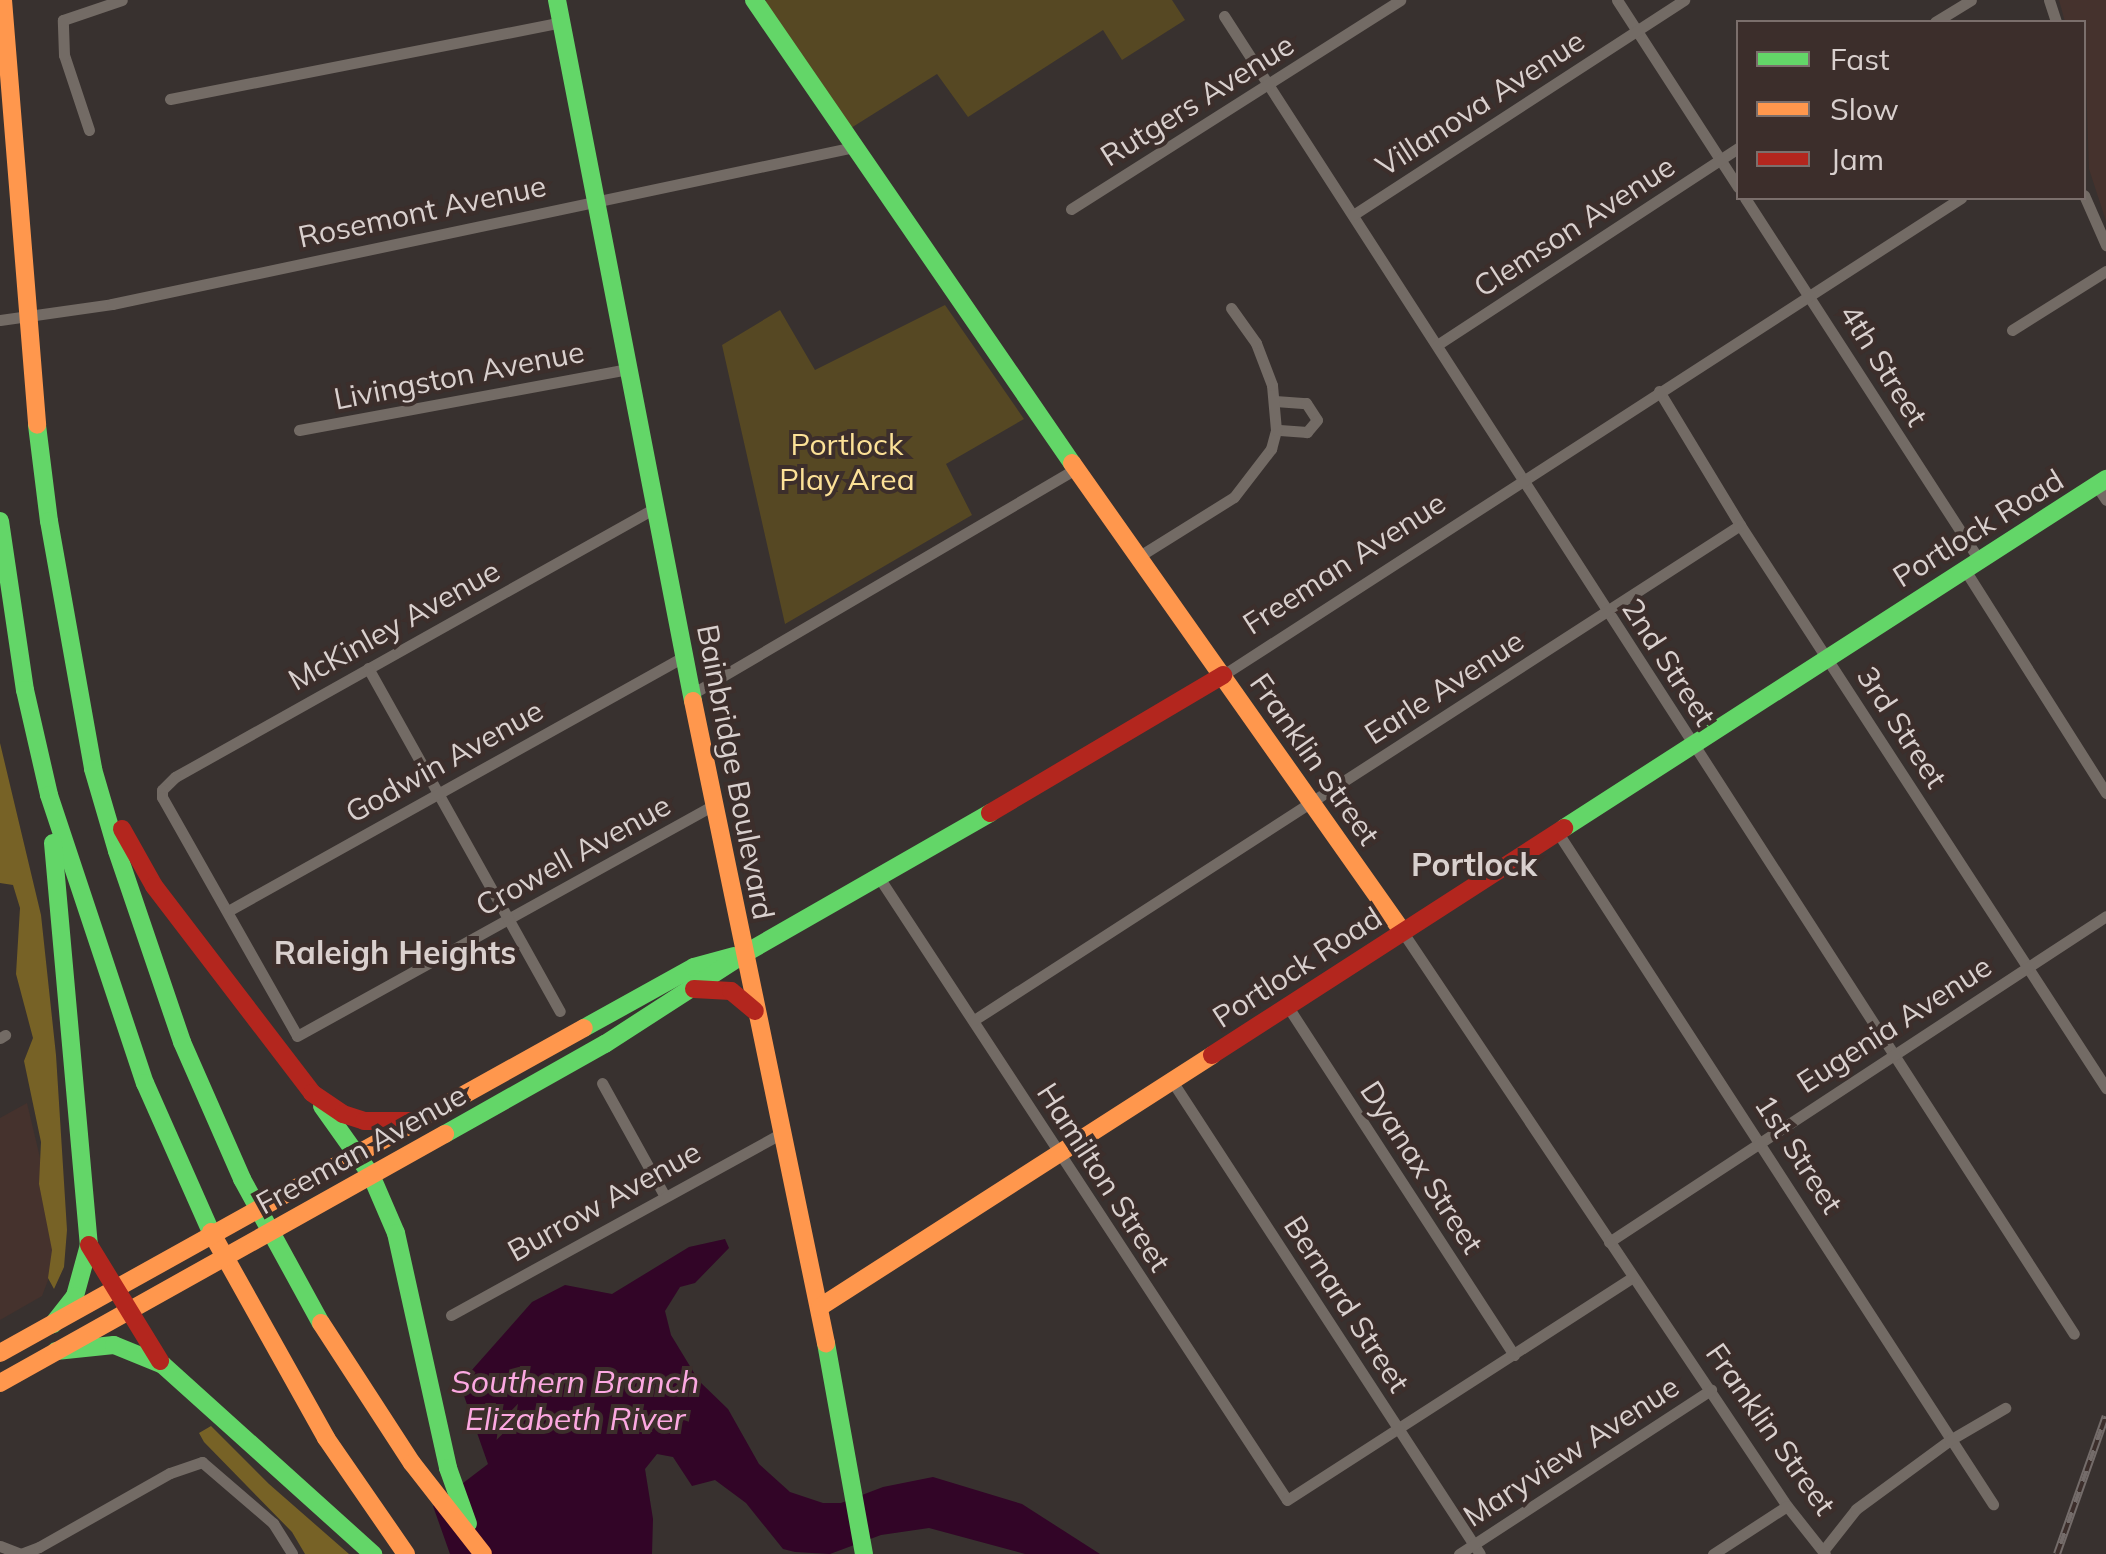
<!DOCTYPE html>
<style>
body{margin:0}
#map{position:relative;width:2106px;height:1554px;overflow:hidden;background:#38312f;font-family:Mulish,sans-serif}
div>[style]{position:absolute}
.built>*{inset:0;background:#45322d}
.green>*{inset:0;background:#564823}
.forest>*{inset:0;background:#776226}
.water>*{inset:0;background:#320527}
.street>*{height:11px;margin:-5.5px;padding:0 5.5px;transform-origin:5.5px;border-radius:5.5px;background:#736b65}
.fast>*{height:18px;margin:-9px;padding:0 9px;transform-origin:9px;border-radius:9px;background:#63d668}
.slow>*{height:18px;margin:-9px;padding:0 9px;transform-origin:9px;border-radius:9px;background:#ff974d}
.jam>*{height:18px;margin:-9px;padding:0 9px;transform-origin:9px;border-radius:9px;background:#b3261e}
.rail>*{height:8px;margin-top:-4px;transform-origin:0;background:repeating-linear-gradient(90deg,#3c2e2b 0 11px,#746c6a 0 22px);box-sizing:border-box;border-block:2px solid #746c6a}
span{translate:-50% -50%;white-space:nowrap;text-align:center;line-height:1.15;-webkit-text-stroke:8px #3c2e2b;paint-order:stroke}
.street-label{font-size:30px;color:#d9d0ce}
.park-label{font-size:30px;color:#fce197}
.neighbourhood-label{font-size:32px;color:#d9d0ce;font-weight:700}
.water-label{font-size:32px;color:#fca8e1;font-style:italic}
.legend{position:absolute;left:1736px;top:20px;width:350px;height:180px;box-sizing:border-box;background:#3c2e2b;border:2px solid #7b6f6c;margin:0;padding:12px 18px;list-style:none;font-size:30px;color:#d9d0ce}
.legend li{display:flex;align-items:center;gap:20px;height:50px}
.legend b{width:50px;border:2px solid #7b6f6c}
</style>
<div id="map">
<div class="built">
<div style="clip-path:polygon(2059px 0,2106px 0,2106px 221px,2089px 169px,2084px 22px,2065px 22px)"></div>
<div style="clip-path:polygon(27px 1103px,61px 1246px,42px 1296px,0 1320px,0 1118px)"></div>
</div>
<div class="green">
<div style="clip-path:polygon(767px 0,1172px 0,1185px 20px,1122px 60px,1103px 30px,968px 117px,937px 74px,851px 128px,763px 2px)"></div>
<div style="clip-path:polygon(945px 305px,1024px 419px,946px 464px,972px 515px,785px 624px,722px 345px,780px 310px,815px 370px)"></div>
</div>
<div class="forest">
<div style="clip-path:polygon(0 743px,41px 915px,56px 1055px,67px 1230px,64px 1267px,54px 1289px,48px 1278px,52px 1250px,39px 1184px,41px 1142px,24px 1061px,33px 1038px,16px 974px,20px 908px,13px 885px,0 883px)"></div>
<div style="clip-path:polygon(211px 1426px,269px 1484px,349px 1554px,305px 1554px,292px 1532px,204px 1442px,199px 1433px)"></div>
</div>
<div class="water">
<div style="clip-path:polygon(725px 1239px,729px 1248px,695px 1283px,680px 1287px,665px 1311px,671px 1335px,699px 1381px,728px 1409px,759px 1464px,790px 1492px,823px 1503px,841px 1503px,883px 1487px,933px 1477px,1022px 1504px,1100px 1554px,1025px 1554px,929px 1528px,881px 1535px,830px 1554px,795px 1552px,783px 1549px,746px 1503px,715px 1480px,692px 1486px,673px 1457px,657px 1454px,645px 1469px,653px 1519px,652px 1554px,450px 1554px,433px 1506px,488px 1464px,463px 1393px,471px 1371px,532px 1302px,565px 1285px,612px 1294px,689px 1247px)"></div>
</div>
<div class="street">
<div style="left:1617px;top:0;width:223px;rotate:57.1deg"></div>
<div style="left:2049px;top:0;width:23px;rotate:72deg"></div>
<div style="left:1224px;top:16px;width:1568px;rotate:57.18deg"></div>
<div style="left:1935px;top:22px;width:42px;rotate:-31.4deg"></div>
<div style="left:170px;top:99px;width:399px;rotate:-11.1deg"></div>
<div style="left:89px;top:130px;width:79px;rotate:-108.4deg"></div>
<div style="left:64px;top:55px;width:35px;rotate:-92deg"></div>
<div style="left:63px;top:20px;width:62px;rotate:-18.7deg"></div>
<div style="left:2084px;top:195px;width:55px;rotate:66.3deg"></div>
<div style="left:1745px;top:198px;width:431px;rotate:57.1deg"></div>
<div style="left:1071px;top:209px;width:390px;rotate:-32.4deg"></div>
<div style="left:1353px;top:215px;width:395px;rotate:-33deg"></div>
<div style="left:0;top:320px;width:113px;rotate:-8.1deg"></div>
<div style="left:112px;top:304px;width:758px;rotate:-11.95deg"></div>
<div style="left:2012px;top:330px;width:111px;rotate:-32.1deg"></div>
<div style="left:1437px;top:345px;width:360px;rotate:-33.2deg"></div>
<div style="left:1659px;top:391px;width:157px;rotate:58.8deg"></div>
<div style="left:1740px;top:525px;width:672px;rotate:56.97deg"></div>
<div style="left:1275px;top:401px;width:31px;rotate:4deg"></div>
<div style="left:1306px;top:403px;width:20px;rotate:57deg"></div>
<div style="left:1317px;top:420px;width:16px;rotate:130deg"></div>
<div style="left:1307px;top:432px;width:31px;rotate:-176deg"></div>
<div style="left:299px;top:430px;width:336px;rotate:-10.5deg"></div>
<div style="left:2096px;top:485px;width:18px;rotate:56deg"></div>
<div style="left:655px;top:508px;width:550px;rotate:150.73deg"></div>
<div style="left:175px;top:777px;width:18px;rotate:135deg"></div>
<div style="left:162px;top:790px;width:7px;rotate:90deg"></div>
<div style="left:162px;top:797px;width:274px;rotate:60.5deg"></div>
<div style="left:297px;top:1036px;width:478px;rotate:-29deg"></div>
<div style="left:1138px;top:557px;width:113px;rotate:-32deg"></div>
<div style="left:1234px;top:497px;width:61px;rotate:-52.4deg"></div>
<div style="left:1271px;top:449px;width:20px;rotate:-75deg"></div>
<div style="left:1276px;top:430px;width:45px;rotate:-95.1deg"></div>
<div style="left:1272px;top:385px;width:45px;rotate:-110.9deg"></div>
<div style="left:1256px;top:343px;width:43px;rotate:-125.5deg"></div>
<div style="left:1965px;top:570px;width:264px;rotate:57.7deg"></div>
<div style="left:368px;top:668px;width:393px;rotate:60.8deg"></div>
<div style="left:1223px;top:675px;width:879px;rotate:-32.88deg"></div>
<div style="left:692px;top:694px;width:445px;rotate:-30.4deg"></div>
<div style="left:1558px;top:833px;width:800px;rotate:57.05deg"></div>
<div style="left:880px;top:879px;width:742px;rotate:56.76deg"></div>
<div style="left:1287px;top:1500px;width:410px;rotate:-32.8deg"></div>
<div style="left:228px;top:911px;width:523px;rotate:-29.16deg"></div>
<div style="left:1402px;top:931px;width:692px;rotate:56.2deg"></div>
<div style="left:1787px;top:1506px;width:61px;rotate:51.6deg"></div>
<div style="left:1288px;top:1007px;width:415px;rotate:57deg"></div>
<div style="left:974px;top:1020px;width:912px;rotate:-32.87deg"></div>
<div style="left:0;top:1038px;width:6px;rotate:-31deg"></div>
<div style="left:1172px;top:1081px;width:564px;rotate:56.93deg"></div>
<div style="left:602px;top:1083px;width:128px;rotate:61deg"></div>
<div style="left:1609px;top:1242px;width:594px;rotate:-33.26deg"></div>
<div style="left:451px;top:1315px;width:378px;rotate:-28.8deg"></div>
<div style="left:0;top:1546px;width:22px;rotate:21deg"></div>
<div style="left:21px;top:1554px;width:19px;rotate:-21deg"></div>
<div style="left:39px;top:1547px;width:150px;rotate:-29.5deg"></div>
<div style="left:170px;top:1473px;width:34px;rotate:-19deg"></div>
<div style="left:202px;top:1462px;width:94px;rotate:40.7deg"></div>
<div style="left:273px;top:1523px;width:36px;rotate:58deg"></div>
<div style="left:1823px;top:1551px;width:53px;rotate:-51.8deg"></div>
<div style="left:1856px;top:1509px;width:117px;rotate:-36.3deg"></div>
<div style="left:1950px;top:1440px;width:64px;rotate:-30.2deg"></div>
<div style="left:1459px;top:1554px;width:301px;rotate:-33.1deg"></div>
<div style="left:1713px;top:1554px;width:88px;rotate:-33deg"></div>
</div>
<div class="fast">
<div style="left:557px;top:0;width:714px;rotate:79.02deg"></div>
<div style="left:754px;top:0;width:562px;rotate:55.52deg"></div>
<div style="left:37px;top:425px;width:97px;rotate:82.9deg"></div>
<div style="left:49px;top:521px;width:252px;rotate:79.9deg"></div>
<div style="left:93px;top:769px;width:85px;rotate:73.7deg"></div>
<div style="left:117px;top:851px;width:202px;rotate:71.2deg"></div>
<div style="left:182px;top:1042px;width:150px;rotate:66.3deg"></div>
<div style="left:242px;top:1179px;width:164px;rotate:61.3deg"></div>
<div style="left:0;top:521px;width:171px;rotate:81.6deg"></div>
<div style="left:25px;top:690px;width:108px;rotate:77.1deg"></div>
<div style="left:49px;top:795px;width:304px;rotate:71.6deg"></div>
<div style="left:145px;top:1083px;width:163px;rotate:66.1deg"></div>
<div style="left:1564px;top:828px;width:645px;rotate:-32.78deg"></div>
<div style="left:53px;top:843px;width:404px;rotate:84.9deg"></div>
<div style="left:89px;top:1245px;width:53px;rotate:105.4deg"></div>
<div style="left:75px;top:1296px;width:36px;rotate:128deg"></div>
<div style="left:584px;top:1028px;width:126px;rotate:-29deg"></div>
<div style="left:694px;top:967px;width:41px;rotate:-15.4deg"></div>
<div style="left:322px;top:1106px;width:85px;rotate:54.6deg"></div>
<div style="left:371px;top:1175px;width:63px;rotate:66.7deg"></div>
<div style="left:396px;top:1233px;width:241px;rotate:77.5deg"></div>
<div style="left:448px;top:1468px;width:59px;rotate:70.3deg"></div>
<div style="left:445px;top:1134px;width:184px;rotate:-29.4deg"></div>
<div style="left:605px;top:1044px;width:166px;rotate:-32.9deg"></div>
<div style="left:744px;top:954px;width:284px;rotate:-29.8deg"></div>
<div style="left:826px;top:1343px;width:214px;rotate:79.8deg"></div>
<div style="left:56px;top:1351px;width:58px;rotate:-5.9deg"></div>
<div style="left:114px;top:1345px;width:53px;rotate:22.2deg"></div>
<div style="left:163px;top:1365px;width:283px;rotate:42deg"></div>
</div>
<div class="slow">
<div style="left:3px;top:0;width:426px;rotate:85.4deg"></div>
<div style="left:1072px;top:463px;width:573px;rotate:54.81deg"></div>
<div style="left:693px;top:701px;width:656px;rotate:78.3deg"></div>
<div style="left:211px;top:1232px;width:236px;rotate:60.8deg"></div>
<div style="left:326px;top:1438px;width:141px;rotate:55.4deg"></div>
<div style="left:820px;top:1307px;width:466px;rotate:-32.7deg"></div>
<div style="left:321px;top:1323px;width:167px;rotate:57deg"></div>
<div style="left:412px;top:1463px;width:115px;rotate:52deg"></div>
<div style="left:0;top:1353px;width:668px;rotate:-29.1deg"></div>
<div style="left:0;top:1383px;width:510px;rotate:-29.23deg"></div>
</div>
<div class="jam">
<div style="left:990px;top:813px;width:271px;rotate:-30.6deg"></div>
<div style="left:122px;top:829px;width:65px;rotate:60.7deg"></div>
<div style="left:154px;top:886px;width:260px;rotate:52.6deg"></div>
<div style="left:312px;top:1093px;width:37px;rotate:34deg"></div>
<div style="left:343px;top:1114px;width:22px;rotate:18deg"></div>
<div style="left:364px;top:1121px;width:50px"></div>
<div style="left:694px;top:989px;width:37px;rotate:3deg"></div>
<div style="left:731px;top:991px;width:31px;rotate:40deg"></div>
<div style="left:1212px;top:1055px;width:419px;rotate:-32.8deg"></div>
<div style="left:89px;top:1245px;width:136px;rotate:58.5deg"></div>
</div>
<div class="rail">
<div style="left:2057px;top:1554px;width:146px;rotate:-70.5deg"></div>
</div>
<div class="street-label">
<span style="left:1197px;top:100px;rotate:-32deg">Rutgers Avenue</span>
<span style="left:1480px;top:103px;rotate:-33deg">Villanova Avenue</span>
<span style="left:422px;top:211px;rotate:-12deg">Rosemont Avenue</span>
<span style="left:1574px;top:226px;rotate:-33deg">Clemson Avenue</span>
<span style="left:1884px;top:365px;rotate:58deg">4th Street</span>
<span style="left:459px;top:375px;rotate:-11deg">Livingston Avenue</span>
<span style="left:1978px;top:528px;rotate:-32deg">Portlock Road</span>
<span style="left:1344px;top:563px;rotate:-33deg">Freeman Avenue</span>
<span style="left:394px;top:625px;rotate:-29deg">McKinley Avenue</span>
<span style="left:1669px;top:662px;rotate:57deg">2nd Street</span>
<span style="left:1444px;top:687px;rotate:-33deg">Earle Avenue</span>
<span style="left:1902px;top:727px;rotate:57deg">3rd Street</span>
<span style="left:1315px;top:759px;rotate:55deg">Franklin Street</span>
<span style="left:444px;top:761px;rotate:-29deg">Godwin Avenue</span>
<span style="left:736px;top:772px;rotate:79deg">Bainbridge Boulevard</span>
<span style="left:573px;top:855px;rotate:-29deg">Crowell Avenue</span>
<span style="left:1297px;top:967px;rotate:-33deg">Portlock Road</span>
<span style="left:1894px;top:1024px;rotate:-33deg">Eugenia Avenue</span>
<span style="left:361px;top:1149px;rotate:-29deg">Freeman Avenue</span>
<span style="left:1799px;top:1154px;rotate:57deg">1st Street</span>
<span style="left:1422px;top:1167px;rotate:57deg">Dyanax Street</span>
<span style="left:1104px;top:1177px;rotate:57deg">Hamilton Street</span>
<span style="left:604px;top:1201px;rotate:-29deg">Burrow Avenue</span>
<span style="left:1347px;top:1304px;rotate:57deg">Bernard Street</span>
<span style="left:1771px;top:1429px;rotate:55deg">Franklin Street</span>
<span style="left:1571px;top:1451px;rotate:-33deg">Maryview Avenue</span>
</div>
<div class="park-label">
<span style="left:847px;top:461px">Portlock<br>Play Area</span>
</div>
<div class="neighbourhood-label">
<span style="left:1474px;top:864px">Portlock</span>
<span style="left:395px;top:952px">Raleigh Heights</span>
</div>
<div class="water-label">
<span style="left:575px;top:1400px">Southern Branch<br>Elizabeth River</span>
</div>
<ul class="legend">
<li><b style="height:12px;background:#63d668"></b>Fast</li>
<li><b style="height:12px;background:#ff974d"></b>Slow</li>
<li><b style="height:12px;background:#b3261e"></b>Jam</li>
</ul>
</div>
